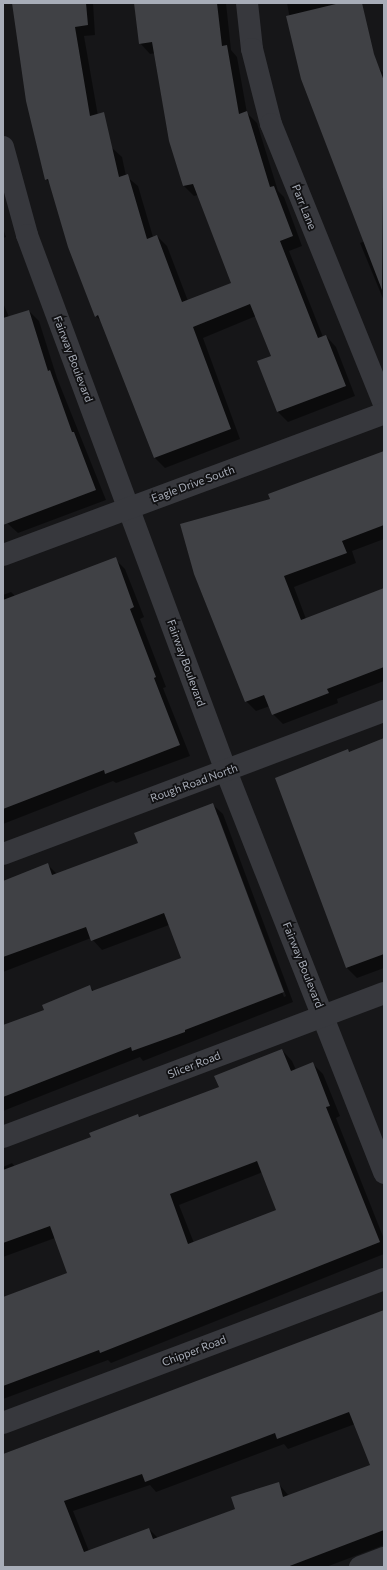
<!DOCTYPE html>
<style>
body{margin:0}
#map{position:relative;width:387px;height:1570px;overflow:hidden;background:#161618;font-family:Commissioner,sans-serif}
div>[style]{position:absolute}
.shadow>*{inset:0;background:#0007}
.building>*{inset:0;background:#404145}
.street>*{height:22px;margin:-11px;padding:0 11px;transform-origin:11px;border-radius:11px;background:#37383d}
span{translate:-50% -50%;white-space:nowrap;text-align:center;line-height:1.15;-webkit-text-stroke:3.5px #111113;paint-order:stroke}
.street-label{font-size:11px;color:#a8adb8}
.frame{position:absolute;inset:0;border:4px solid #a8adb8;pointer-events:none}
</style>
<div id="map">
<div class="shadow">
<div style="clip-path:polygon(13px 3px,93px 3px,95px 35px,84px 36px,98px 116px,111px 147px,122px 157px,126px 176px,138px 186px,153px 237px,157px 236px,167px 246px,188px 301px,232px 283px,198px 195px,194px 196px,184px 186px,170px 141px,155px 53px,150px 54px,140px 43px,135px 3px,226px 3px,231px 50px,237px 57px,247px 113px,257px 123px,278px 191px,284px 197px,302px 246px,289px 251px,323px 337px,326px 336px,336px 347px,355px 396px,288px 422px,278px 412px,272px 356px,256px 316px,203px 338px,240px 439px,165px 468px,155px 458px,102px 322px,96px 316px,50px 183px,46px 179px,27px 101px)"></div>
<div style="clip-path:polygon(287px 3px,361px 3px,361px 67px,378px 68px,384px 73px,384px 301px,360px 243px,365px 241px,299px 68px)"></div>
<div style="clip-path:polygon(3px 229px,6px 237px,3px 238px)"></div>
<div style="clip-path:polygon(3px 303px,9px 317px,29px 311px,39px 321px,57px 378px,106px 500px,18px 533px,7px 523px,3px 511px)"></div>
<div style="clip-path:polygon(384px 452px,384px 539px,352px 551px,356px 563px,294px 587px,306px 619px,384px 589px,384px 681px,337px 699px,338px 703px,283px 724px,273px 714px,270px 706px,256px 711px,246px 701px,271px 499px)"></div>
<div style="clip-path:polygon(115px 559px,125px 569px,144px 617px,140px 619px,166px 687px,163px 688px,190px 756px,116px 783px,113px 781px,3px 824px,3px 595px,11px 592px,15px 596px)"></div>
<div style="clip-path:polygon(384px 740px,384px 968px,357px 978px,347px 968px,347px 750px,350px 752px)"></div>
<div style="clip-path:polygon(evenodd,212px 804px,223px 814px,293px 1002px,143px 1061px,140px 1057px,3px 1111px,3px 1026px,46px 1011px,90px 987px,94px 991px,182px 958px,169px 925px,102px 950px,91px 938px,3px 972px,3px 882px,48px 865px,57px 874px,140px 843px,212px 804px,216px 815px,218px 815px,286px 996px,284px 997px,216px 815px)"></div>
<div style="clip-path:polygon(evenodd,282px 1050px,292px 1061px,296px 1070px,313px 1064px,323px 1074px,340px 1116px,336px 1118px,384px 1239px,384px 1254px,111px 1363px,108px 1360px,3px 1399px,3px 1298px,68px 1273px,55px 1238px,3px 1257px,3px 1167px,12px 1163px,15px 1167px,92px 1137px,138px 1115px,140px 1117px,220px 1088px,282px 1050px,263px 1172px,278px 1211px,194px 1243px,179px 1205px,263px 1172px)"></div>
<div style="clip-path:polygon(evenodd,383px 1312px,384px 1545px,326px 1567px,3px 1567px,3px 1454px,383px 1312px,355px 1424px,372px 1465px,289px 1496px,278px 1483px,236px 1509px,158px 1538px,149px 1529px,89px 1551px,73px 1511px,150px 1485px,156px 1492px,284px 1444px,288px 1449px,355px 1424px)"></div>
</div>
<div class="building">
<div style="clip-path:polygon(12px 3px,86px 3px,88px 25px,75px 27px,90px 116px,104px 112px,119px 177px,128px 174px,147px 239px,157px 235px,182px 302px,231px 283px,193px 184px,183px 186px,169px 141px,152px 42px,139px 44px,134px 3px,217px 3px,222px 46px,227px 45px,239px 114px,247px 111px,270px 187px,274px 186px,293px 236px,280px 241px,318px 338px,326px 335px,346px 386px,277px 412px,257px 361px,271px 356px,250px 304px,193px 327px,231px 429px,154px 458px,98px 315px,95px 317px,68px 247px,48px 179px,45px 180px,26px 101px)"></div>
<div style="clip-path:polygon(340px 3px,362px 3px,374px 54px,384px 81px,382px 290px,301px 79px,286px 16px)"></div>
<div style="clip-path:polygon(29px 310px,48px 371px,50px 370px,72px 432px,74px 432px,96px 490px,3px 525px,3px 318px)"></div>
<div style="clip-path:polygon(384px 451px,384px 525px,342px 541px,347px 553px,284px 576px,301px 620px,384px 588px,384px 667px,327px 689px,329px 693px,272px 715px,264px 695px,245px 702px,194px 574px,180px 524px,270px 499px,268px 494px)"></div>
<div style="clip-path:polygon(116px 557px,134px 607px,130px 609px,156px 677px,154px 678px,180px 745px,105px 774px,104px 770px,3px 809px,3px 600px)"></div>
<div style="clip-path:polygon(384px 738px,384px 954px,346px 968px,275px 778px,348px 749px,349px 752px)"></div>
<div style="clip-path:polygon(213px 803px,284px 992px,185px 1030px,185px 1032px,132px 1051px,131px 1047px,3px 1097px,3px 1025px,44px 1010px,42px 1005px,90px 985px,92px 991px,181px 958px,164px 913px,91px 941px,86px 927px,3px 957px,3px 881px,48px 863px,52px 875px,138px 843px,134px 833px)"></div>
<div style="clip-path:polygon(evenodd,282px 1049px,291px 1071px,313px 1062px,330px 1106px,326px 1107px,380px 1242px,100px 1353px,99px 1350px,3px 1386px,3px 1297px,67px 1273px,50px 1226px,3px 1243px,3px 1170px,91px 1137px,89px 1133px,138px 1114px,139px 1117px,219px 1087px,214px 1076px,282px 1049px,257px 1161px,276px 1210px,188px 1244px,170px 1194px,257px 1161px)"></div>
<div style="clip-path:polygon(evenodd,384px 1310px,384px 1530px,287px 1567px,3px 1567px,3px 1454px,384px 1310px,349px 1412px,370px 1465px,283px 1497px,279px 1482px,231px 1497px,235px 1509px,153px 1539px,149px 1528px,84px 1552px,64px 1501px,142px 1474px,145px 1482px,275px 1433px,277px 1439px,349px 1412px)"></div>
</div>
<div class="street">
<div style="left:247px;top:3px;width:46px;rotate:83.8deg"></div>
<div style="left:252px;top:49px;width:77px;rotate:75.8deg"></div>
<div style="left:271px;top:124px;width:302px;rotate:68deg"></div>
<div style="left:3px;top:147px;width:91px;rotate:74.7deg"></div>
<div style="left:27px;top:235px;width:572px;rotate:69.63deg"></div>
<div style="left:226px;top:771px;width:432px;rotate:68.5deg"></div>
<div style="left:3px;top:555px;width:407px;rotate:-20.4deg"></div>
<div style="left:3px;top:854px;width:407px;rotate:-20.6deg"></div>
<div style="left:3px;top:1137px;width:407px;rotate:-20.7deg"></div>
<div style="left:3px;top:1423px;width:407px;rotate:-20.7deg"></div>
<div style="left:360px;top:1567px;width:26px;rotate:-21deg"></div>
</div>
<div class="street-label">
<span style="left:304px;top:207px;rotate:68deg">Parr Lane</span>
<span style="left:73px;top:359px;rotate:69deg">Fairway Boulevard</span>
<span style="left:193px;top:484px;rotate:-20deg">Eagle Drive South</span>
<span style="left:186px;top:663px;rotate:70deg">Fairway Boulevard</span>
<span style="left:194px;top:783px;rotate:-20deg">Rough Road North</span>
<span style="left:303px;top:965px;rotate:68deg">Fairway Boulevard</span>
<span style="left:194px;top:1065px;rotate:-21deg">Slicer Road</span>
<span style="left:194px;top:1351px;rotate:-21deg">Chipper Road</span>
</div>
<div class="frame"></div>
</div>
